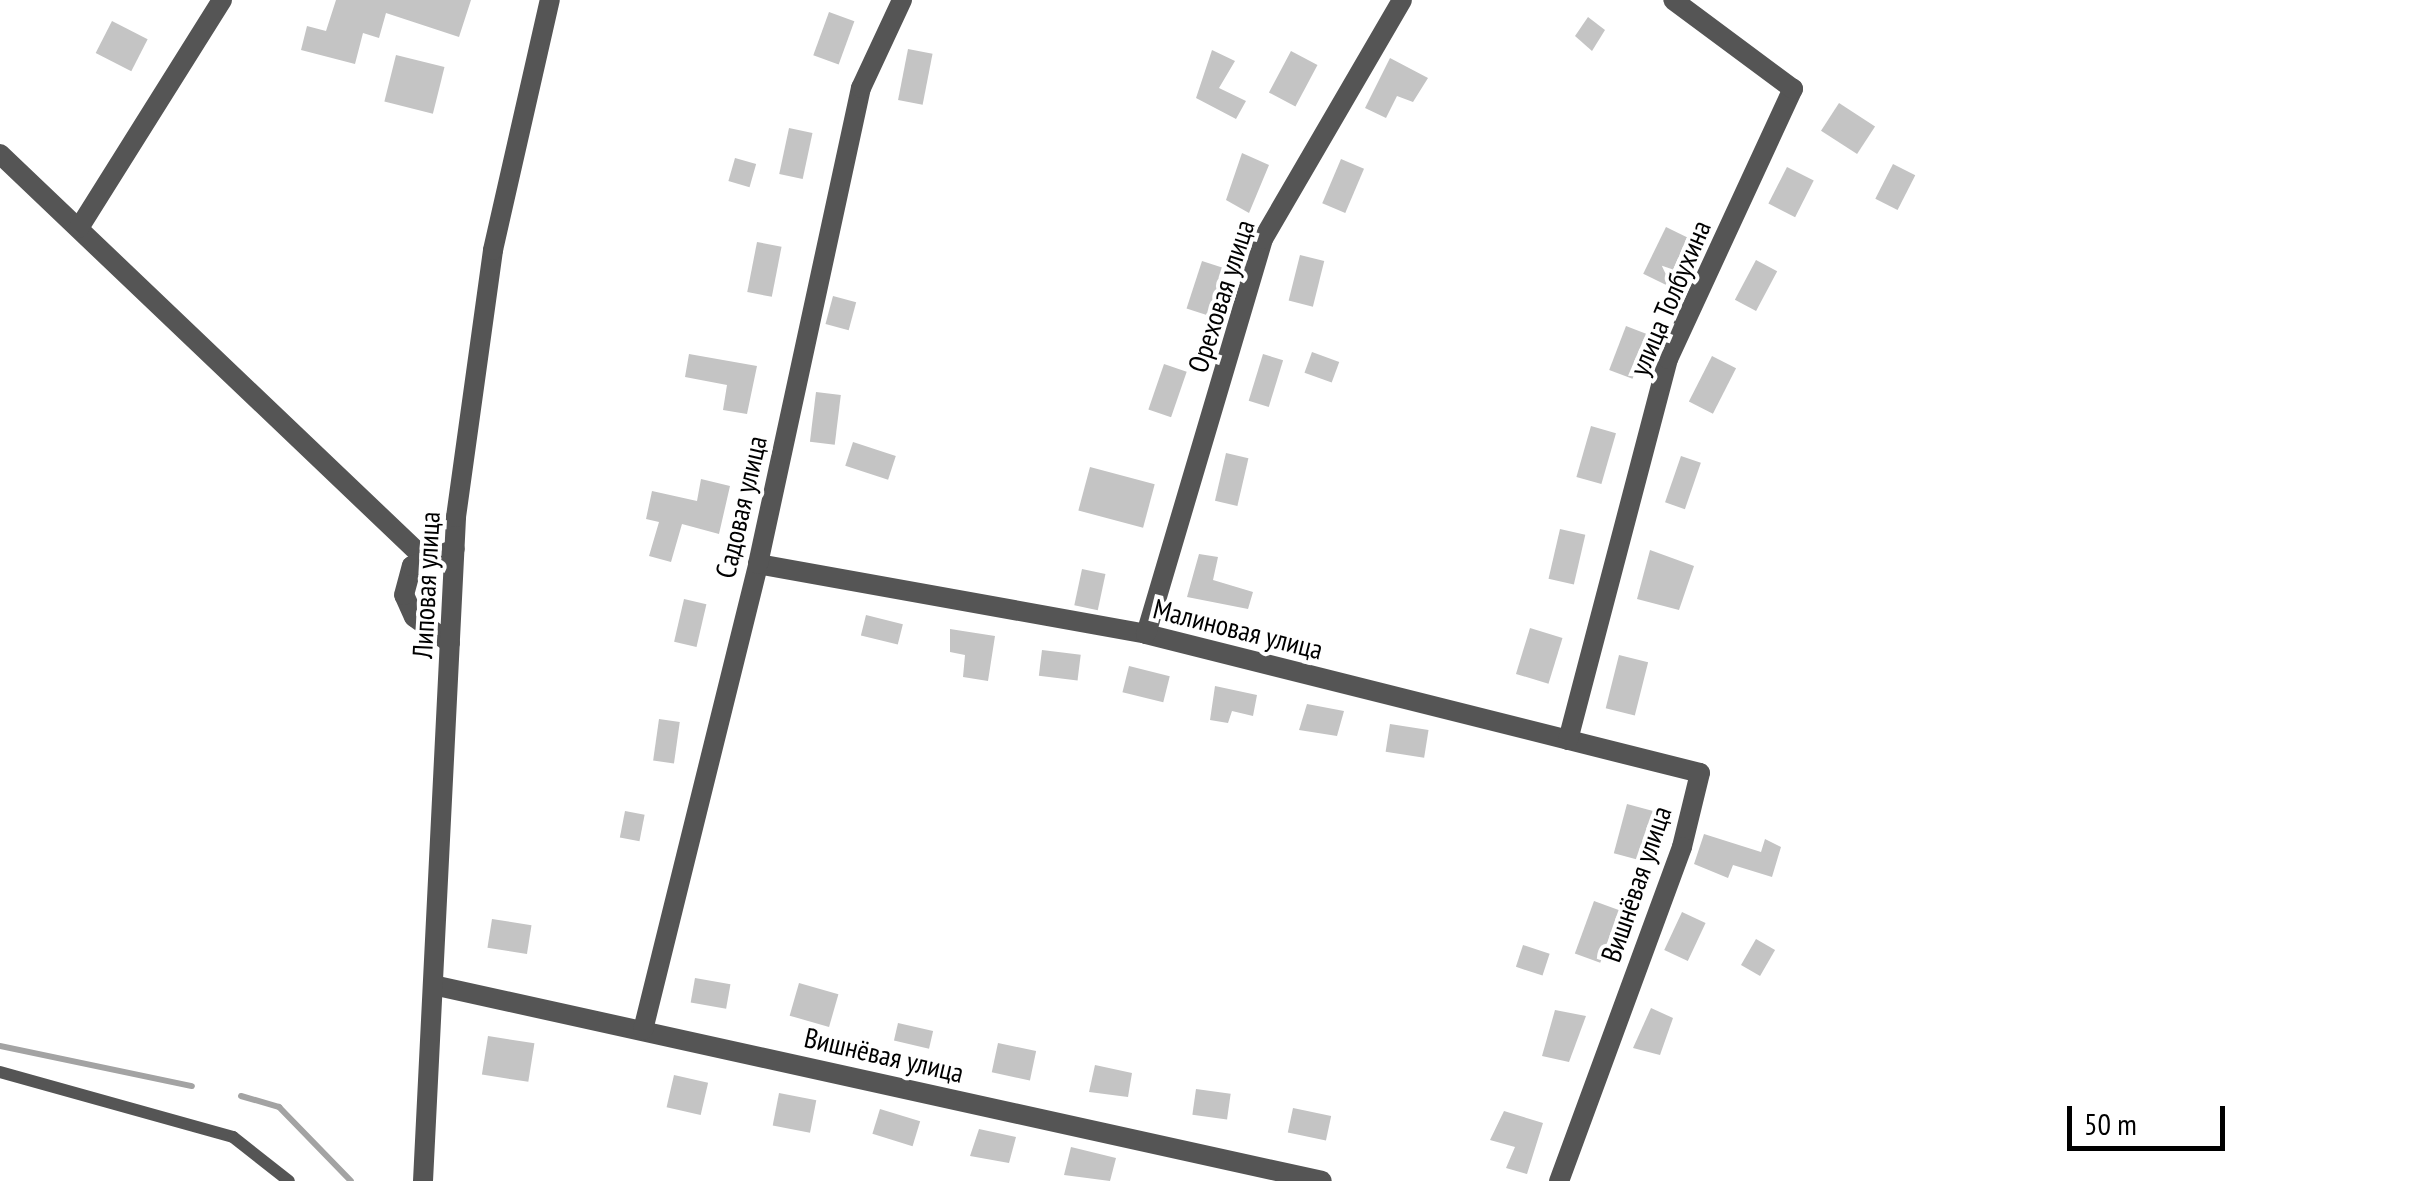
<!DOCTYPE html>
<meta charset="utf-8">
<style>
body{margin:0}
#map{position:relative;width:2422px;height:1181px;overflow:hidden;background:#fff;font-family:"PT Sans Narrow",sans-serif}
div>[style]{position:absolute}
.stream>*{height:6px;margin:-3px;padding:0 3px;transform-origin:3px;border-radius:3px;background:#a3a3a3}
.building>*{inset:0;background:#c4c4c4;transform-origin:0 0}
.lane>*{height:12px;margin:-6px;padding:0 6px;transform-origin:6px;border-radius:6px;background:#555}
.street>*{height:20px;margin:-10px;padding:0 10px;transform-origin:10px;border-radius:10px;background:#555}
span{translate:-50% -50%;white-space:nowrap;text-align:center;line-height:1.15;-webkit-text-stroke:8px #fff;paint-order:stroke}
.street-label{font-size:28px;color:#000}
.scale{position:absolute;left:2067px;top:1106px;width:158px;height:45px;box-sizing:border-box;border:5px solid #000;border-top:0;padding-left:12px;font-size:30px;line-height:35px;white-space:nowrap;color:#000;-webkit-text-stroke:8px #fff;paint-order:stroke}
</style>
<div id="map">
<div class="stream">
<div style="left:0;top:1046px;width:196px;rotate:11.8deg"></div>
<div style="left:241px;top:1096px;width:40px;rotate:16deg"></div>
<div style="left:279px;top:1107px;width:103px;rotate:45.8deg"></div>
</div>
<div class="building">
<div style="clip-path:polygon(336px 0,471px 0,459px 37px,386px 13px,379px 38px,363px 33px,355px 64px,301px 50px,307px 26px,326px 31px)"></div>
<div style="left:829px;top:12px;width:27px;height:46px;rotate:20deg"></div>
<div style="clip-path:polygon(1588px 17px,1605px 30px,1592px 51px,1575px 36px)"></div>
<div style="left:112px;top:21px;width:40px;height:36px;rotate:27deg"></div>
<div style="left:908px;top:49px;width:25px;height:52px;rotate:11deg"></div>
<div style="clip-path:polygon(1212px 50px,1235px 61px,1219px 88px,1246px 101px,1236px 119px,1196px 98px)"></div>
<div style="left:1291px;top:51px;width:30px;height:47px;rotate:28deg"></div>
<div style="left:396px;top:55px;width:50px;height:48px;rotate:14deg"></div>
<div style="clip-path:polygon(1390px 58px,1428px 78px,1413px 102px,1397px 96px,1386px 118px,1365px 108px)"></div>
<div style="left:1839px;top:103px;width:43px;height:33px;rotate:33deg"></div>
<div style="left:789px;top:128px;width:24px;height:47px;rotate:12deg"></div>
<div style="clip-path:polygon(1242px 153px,1269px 165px,1249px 213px,1226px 200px)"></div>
<div style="left:735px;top:158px;width:22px;height:24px;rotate:16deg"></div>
<div style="left:1341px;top:159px;width:25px;height:48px;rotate:23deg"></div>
<div style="left:1893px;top:164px;width:25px;height:39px;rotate:27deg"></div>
<div style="left:1787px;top:167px;width:30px;height:41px;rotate:27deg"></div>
<div style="left:1666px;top:227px;width:25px;height:52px;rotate:26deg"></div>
<div style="left:757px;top:242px;width:25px;height:51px;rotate:11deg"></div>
<div style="left:1300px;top:255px;width:25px;height:47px;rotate:14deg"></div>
<div style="left:1756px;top:260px;width:24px;height:45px;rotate:28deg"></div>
<div style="left:1202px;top:261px;width:26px;height:50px;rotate:18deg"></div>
<div style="left:833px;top:296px;width:24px;height:29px;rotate:15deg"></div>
<div style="left:1626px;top:326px;width:25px;height:47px;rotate:21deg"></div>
<div style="left:1312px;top:352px;width:29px;height:22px;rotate:20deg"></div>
<div style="clip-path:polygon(689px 354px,757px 366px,747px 414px,723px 410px,727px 385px,685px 377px)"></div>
<div style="left:1263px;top:354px;width:21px;height:49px;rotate:17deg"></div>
<div style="left:1712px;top:356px;width:27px;height:51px;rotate:27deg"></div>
<div style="left:1164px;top:364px;width:24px;height:48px;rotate:19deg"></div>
<div style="left:816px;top:392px;width:25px;height:50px;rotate:7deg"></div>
<div style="left:1591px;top:426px;width:26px;height:53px;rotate:16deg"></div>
<div style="left:853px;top:442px;width:45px;height:25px;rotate:18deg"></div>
<div style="left:1226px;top:453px;width:23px;height:49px;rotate:13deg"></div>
<div style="left:1681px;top:456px;width:21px;height:49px;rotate:19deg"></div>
<div style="left:1090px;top:467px;width:67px;height:45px;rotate:15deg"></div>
<div style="clip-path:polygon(701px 479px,730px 486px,719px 534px,682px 524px,671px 562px,649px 556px,659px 522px,646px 519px,652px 491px,697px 501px)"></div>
<div style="left:1560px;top:529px;width:26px;height:51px;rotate:13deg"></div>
<div style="clip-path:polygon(1650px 550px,1694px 566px,1679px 610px,1637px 599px)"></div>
<div style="clip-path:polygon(1199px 554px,1218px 557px,1213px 580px,1253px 592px,1248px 609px,1187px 597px)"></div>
<div style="left:1082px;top:569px;width:24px;height:37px;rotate:12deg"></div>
<div style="left:684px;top:599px;width:23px;height:44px;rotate:13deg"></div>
<div style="left:866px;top:615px;width:38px;height:21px;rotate:14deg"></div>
<div style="left:1530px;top:628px;width:34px;height:48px;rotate:17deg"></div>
<div style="clip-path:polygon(950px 629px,995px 636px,988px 681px,963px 677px,965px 655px,950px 652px)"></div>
<div style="left:1042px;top:650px;width:39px;height:26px;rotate:7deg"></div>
<div style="left:1619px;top:655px;width:30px;height:55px;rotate:14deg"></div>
<div style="left:1129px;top:666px;width:42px;height:27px;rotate:14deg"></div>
<div style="clip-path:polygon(1215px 686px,1257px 695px,1253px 716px,1232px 711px,1228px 723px,1210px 720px)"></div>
<div style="clip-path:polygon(1307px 704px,1344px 711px,1337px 736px,1299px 730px)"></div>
<div style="left:659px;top:719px;width:21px;height:42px;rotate:8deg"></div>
<div style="left:1390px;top:724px;width:39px;height:28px;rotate:9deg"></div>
<div style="left:1627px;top:804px;width:27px;height:51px;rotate:15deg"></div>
<div style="left:625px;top:811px;width:20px;height:27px;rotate:11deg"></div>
<div style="clip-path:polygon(1704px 834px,1761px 852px,1765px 839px,1781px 847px,1772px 877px,1733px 865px,1728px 878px,1694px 864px)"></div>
<div style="left:1594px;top:901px;width:27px;height:56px;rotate:20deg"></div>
<div style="left:1682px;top:912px;width:26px;height:42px;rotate:25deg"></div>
<div style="left:492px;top:919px;width:40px;height:29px;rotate:9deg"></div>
<div style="left:1756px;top:939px;width:22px;height:30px;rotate:30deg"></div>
<div style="left:1523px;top:945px;width:28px;height:23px;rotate:18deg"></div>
<div style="left:695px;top:978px;width:36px;height:25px;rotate:10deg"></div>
<div style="left:799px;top:983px;width:41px;height:34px;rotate:16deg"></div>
<div style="clip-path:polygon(1651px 1008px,1673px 1018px,1660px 1055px,1633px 1048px)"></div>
<div style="clip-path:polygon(1555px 1010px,1586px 1016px,1569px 1062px,1542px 1056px)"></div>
<div style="left:898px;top:1023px;width:36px;height:18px;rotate:13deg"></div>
<div style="left:488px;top:1036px;width:47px;height:39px;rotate:9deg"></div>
<div style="left:998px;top:1043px;width:39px;height:30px;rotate:12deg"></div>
<div style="clip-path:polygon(1095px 1065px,1132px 1073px,1128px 1097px,1089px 1092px)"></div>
<div style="left:674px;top:1075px;width:35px;height:33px;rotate:13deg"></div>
<div style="left:1196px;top:1089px;width:35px;height:26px;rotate:8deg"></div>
<div style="left:779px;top:1093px;width:38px;height:33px;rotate:11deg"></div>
<div style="left:1293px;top:1108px;width:39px;height:25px;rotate:12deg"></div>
<div style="left:880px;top:1109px;width:42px;height:26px;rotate:17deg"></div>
<div style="clip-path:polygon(1504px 1111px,1543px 1123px,1527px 1174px,1506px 1168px,1515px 1147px,1490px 1140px)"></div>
<div style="clip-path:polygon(979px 1129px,1016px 1137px,1009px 1163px,970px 1156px)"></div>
<div style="clip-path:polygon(1071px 1147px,1116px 1158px,1110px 1181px,1064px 1175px)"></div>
</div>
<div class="lane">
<div style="left:0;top:1072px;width:242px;rotate:15.6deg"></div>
<div style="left:233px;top:1137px;width:71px;rotate:38.2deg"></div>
</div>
<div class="street">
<div style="left:0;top:154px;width:586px;rotate:43.62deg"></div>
<div style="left:79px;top:228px;width:269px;rotate:-57.9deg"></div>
<div style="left:758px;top:564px;width:394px;rotate:10.2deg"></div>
<div style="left:1146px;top:634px;width:571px;rotate:14.08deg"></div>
<div style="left:1700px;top:773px;width:76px;rotate:103.7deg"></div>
<div style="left:1682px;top:847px;width:356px;rotate:110.2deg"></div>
<div style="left:1146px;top:634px;width:412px;rotate:-73.5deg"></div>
<div style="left:1263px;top:239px;width:276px;rotate:-59.8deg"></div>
<div style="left:450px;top:643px;width:44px;rotate:-144.2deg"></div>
<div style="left:414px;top:617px;width:24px;rotate:-114deg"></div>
<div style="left:404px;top:595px;width:30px;rotate:-75deg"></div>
<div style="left:412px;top:566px;width:46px;rotate:-21.6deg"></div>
<div style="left:1568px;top:740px;width:394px;rotate:-75.3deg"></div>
<div style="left:1668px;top:359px;width:298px;rotate:-65.2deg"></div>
<div style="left:1793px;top:89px;width:149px;rotate:-143.4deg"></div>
<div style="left:433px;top:985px;width:910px;rotate:12.43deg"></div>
<div style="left:643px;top:1030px;width:480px;rotate:-76.1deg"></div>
<div style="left:758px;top:564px;width:487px;rotate:-77.8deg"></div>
<div style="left:861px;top:88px;width:97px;rotate:-65deg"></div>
<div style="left:423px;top:1181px;width:665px;rotate:-87.15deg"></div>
<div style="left:456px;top:517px;width:270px;rotate:-82.1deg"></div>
<div style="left:493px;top:250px;width:256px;rotate:-77.2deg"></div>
</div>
<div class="street-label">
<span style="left:1221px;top:296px;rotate:-72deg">Ореховая улица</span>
<span style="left:1670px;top:298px;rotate:-67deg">улица Толбухина</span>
<span style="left:741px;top:507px;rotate:-77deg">Садовая улица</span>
<span style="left:426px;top:585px;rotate:-87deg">Липовая улица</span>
<span style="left:1238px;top:629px;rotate:14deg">Малиновая улица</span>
<span style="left:1636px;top:884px;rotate:-71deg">Вишнёвая улица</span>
<span style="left:884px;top:1055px;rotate:13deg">Вишнёвая улица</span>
</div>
<div class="scale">50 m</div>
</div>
